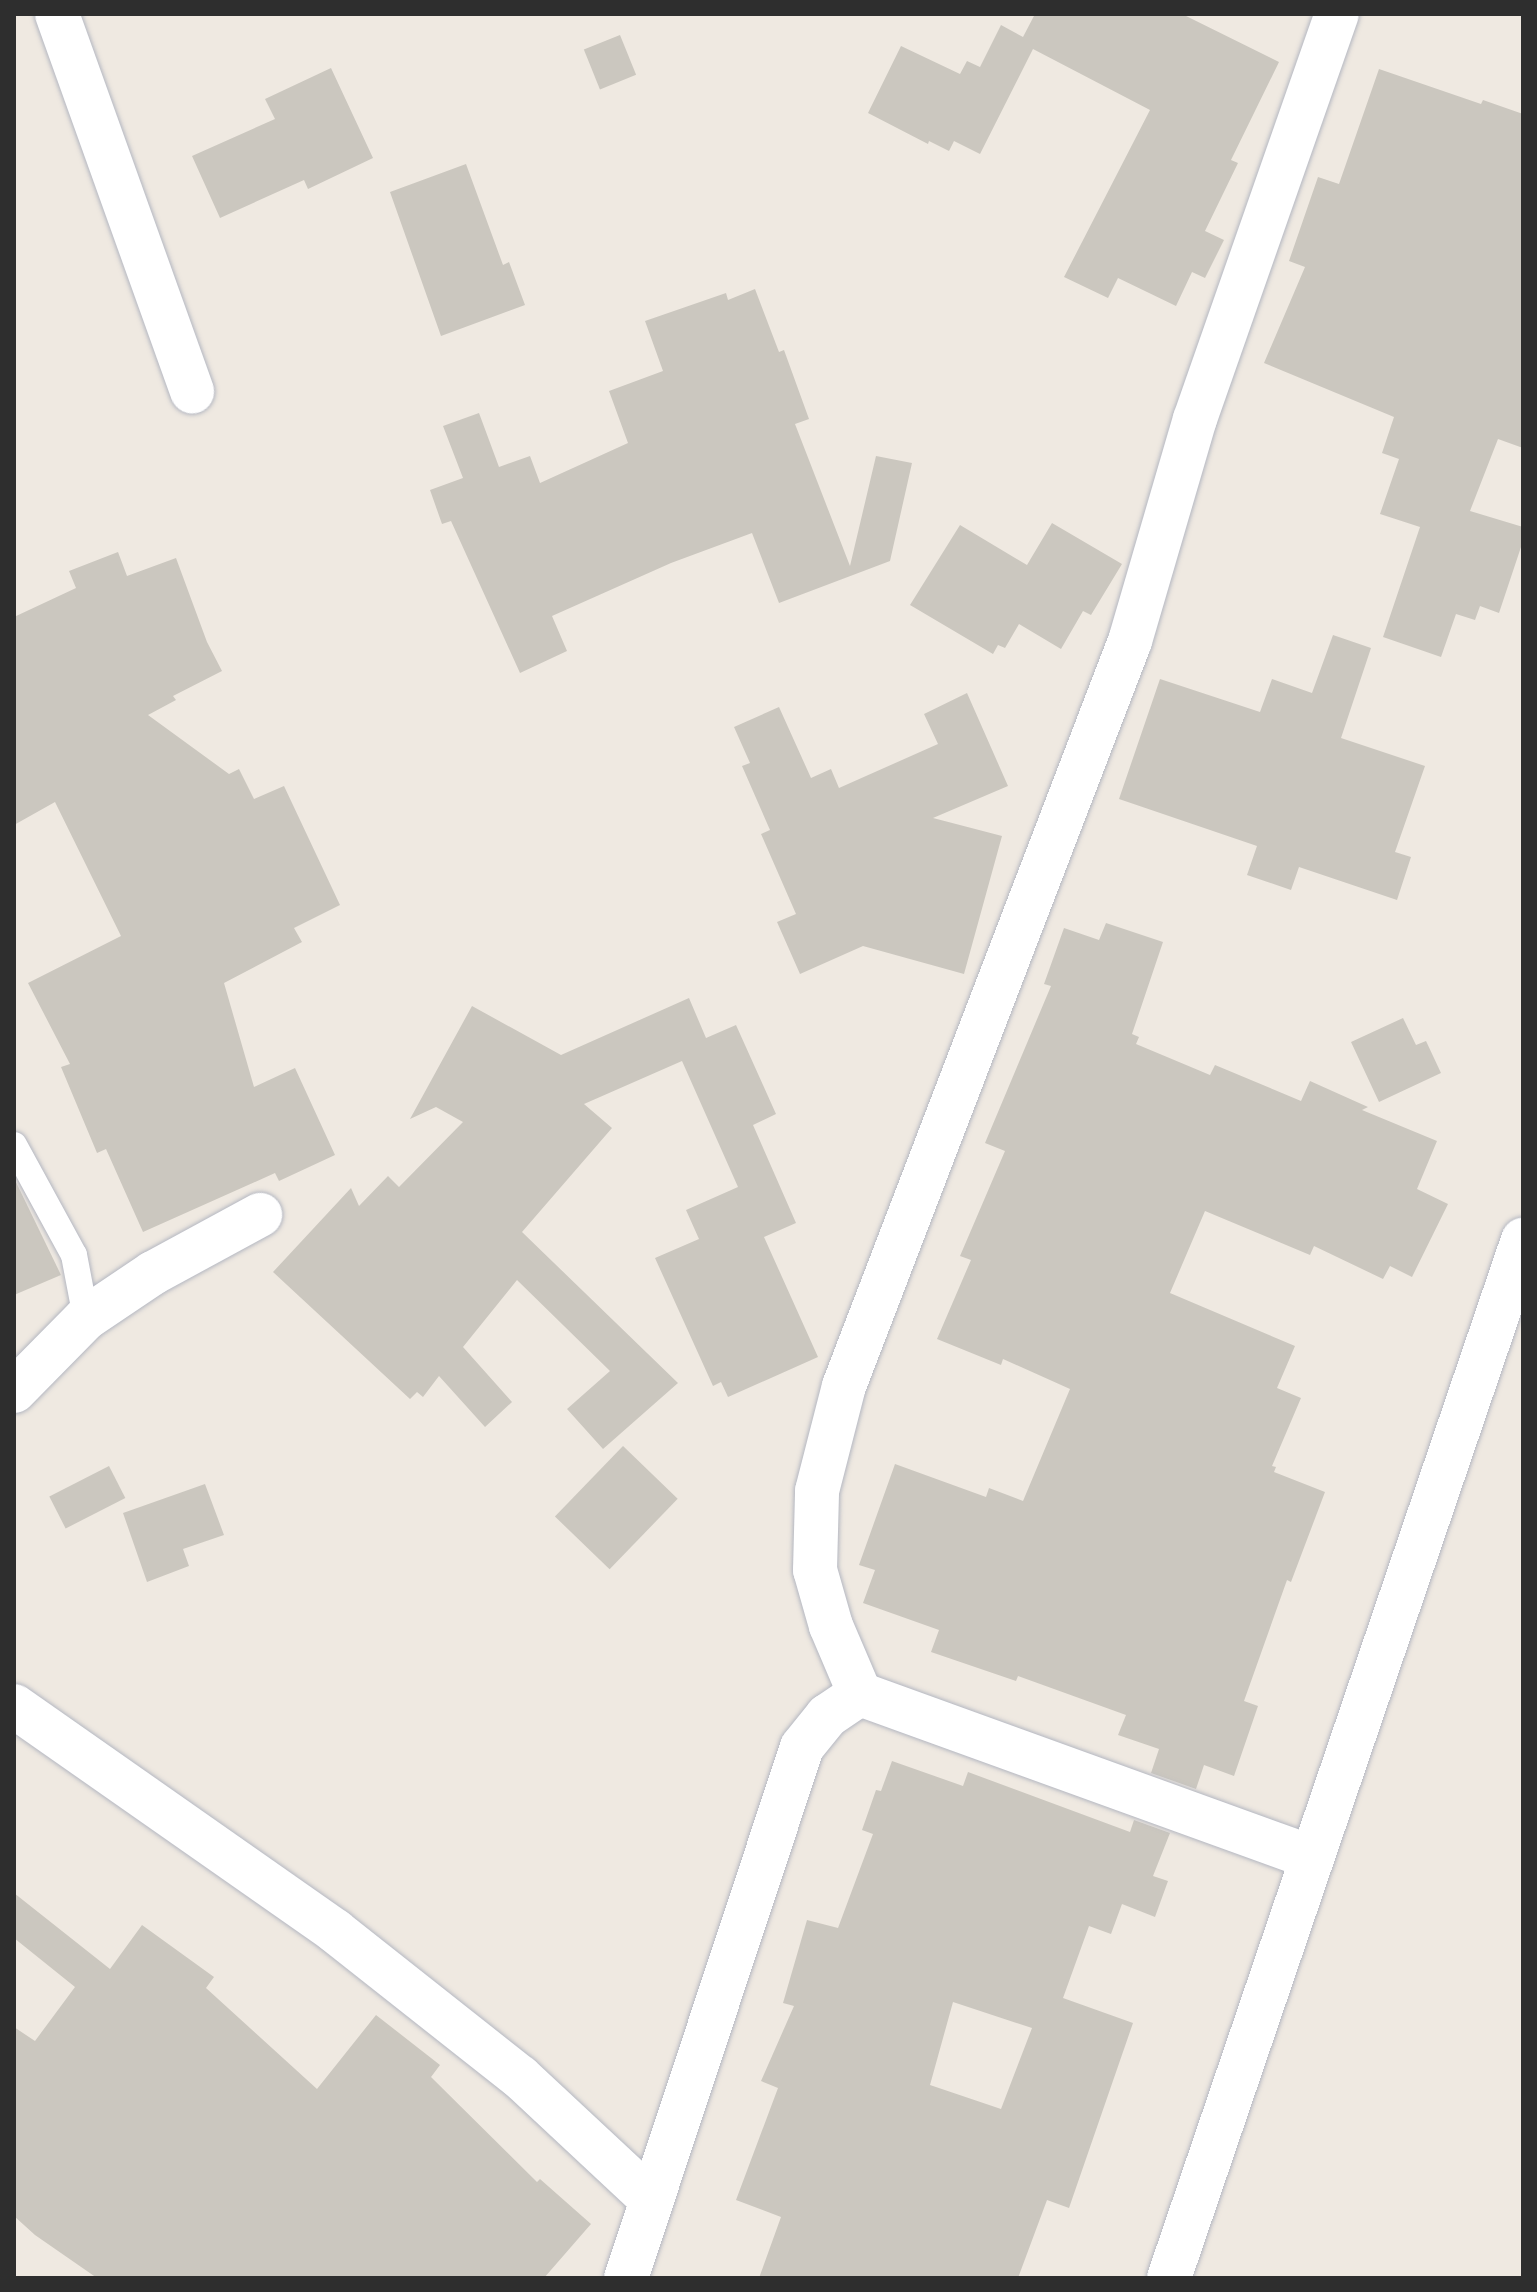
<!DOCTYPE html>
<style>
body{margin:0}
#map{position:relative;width:1537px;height:2292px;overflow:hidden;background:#efe9e1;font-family:Signika,sans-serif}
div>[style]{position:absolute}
.building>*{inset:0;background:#cbc7bf;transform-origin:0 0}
.roads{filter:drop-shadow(0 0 2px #b4b7c1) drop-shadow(0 0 2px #b4b7c1)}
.service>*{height:26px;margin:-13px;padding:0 13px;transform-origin:13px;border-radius:13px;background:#fff}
.minor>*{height:44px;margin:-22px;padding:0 22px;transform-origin:22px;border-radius:22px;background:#fff}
.secondary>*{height:44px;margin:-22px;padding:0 22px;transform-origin:22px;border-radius:22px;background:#fff}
span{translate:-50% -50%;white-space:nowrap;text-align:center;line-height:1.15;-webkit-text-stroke:6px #fff;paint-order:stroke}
.frame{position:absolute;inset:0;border:16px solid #2e2e2e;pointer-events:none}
</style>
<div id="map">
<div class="building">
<div style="clip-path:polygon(1035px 14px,1182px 14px,1279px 62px,1231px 160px,1238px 163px,1205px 231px,1224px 240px,1205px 278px,1192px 272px,1176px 306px,1118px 278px,1108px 298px,1064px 277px,1150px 110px,1033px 49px,980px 154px,954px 141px,949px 151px,929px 141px,928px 144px,868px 113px,901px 46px,960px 74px,967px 61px,980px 67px,1001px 25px,1023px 37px)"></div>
<div style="left:620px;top:35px;width:43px;height:39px;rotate:68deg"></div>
<div style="clip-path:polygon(331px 68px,373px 158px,308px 189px,304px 180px,220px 218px,192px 156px,275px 119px,265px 99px)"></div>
<div style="clip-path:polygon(1379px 69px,1481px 104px,1483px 100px,1523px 114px,1523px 448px,1498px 439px,1470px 511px,1523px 527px,1523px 541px,1499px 613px,1480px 606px,1475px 620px,1456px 614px,1441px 657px,1383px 637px,1420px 527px,1380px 514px,1399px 459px,1382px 453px,1394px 417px,1264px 363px,1305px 267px,1289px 261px,1318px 177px,1339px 184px)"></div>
<div style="clip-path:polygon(466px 164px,503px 265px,509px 262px,525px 305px,441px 336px,390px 192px)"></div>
<div style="clip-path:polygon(755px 289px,779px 352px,784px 350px,809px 419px,795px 424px,850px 566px,876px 456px,912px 463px,890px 561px,779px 603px,752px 533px,671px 563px,552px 616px,567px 651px,520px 673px,451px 521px,442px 524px,430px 490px,463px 478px,443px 426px,479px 413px,499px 467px,530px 456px,540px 483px,628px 443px,609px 391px,663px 371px,645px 321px,726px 293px,728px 300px)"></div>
<div style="clip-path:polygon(1052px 523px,1122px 564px,1091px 615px,1083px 611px,1061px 649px,1019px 624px,1005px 648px,998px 645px,993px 654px,910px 605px,960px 525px,1027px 565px)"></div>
<div style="clip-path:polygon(118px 552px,127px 576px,176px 558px,207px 642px,222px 671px,173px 696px,176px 700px,148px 715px,229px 774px,239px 769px,254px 799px,284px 786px,340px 905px,294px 928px,302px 942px,224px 983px,254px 1087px,295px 1068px,335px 1155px,279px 1181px,275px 1173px,143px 1232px,106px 1149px,97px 1153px,61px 1067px,70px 1064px,28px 983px,121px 936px,55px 802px,14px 825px,14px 617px,76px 588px,69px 571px)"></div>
<div style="clip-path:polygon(1333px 635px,1371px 648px,1341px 738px,1425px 766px,1395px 852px,1411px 857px,1397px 900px,1299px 867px,1291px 890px,1247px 875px,1257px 846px,1119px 799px,1160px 679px,1260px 712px,1272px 679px,1312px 693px)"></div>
<div style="clip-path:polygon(967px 693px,1008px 786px,933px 818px,1002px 836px,964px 974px,863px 946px,800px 974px,777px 922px,796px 914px,761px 834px,770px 830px,742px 766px,750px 763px,734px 727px,779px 707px,811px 778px,831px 769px,839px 788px,938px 744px,924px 714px)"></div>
<div style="clip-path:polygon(1106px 923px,1163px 942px,1132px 1034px,1139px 1037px,1136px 1044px,1210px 1075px,1215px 1065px,1301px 1101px,1310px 1081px,1368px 1107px,1362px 1110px,1437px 1141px,1417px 1189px,1448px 1204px,1412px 1277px,1390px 1266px,1383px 1279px,1314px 1246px,1310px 1255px,1205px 1211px,1170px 1293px,1295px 1346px,1277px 1388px,1301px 1398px,1272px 1466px,1276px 1467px,1274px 1472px,1325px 1492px,1291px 1582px,1287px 1580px,1244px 1701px,1258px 1706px,1234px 1776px,1204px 1765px,1196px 1789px,1151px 1773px,1159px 1749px,1118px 1735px,1126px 1715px,1018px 1676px,1016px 1681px,931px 1652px,939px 1630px,863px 1603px,875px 1570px,859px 1565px,895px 1464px,986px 1497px,989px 1488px,1023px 1501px,1070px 1389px,1003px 1359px,1001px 1365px,937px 1339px,971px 1260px,960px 1256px,1005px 1151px,985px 1143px,1051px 986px,1044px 984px,1064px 928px,1099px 940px)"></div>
<div style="clip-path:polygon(689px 998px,706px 1038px,736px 1025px,776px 1114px,753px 1125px,796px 1223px,764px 1237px,818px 1357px,728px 1397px,721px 1382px,713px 1386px,655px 1258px,699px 1239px,686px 1210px,738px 1187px,682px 1061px,584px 1104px,612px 1128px,522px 1232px,678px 1383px,603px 1449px,567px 1409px,610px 1371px,517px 1280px,463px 1347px,512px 1402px,485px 1427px,439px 1376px,423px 1397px,417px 1392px,410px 1399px,273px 1272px,351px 1188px,359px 1206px,388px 1176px,399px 1187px,463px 1122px,436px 1107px,410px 1119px,472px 1006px,561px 1055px)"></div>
<div style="clip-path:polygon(1403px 1018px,1416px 1045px,1426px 1041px,1441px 1073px,1379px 1102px,1351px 1042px)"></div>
<div style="clip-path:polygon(14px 1178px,61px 1275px,14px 1295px)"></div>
<div style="left:623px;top:1446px;width:76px;height:98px;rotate:44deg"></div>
<div style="left:109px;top:1466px;width:36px;height:67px;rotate:63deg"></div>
<div style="clip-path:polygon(205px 1484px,224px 1535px,183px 1549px,189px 1566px,147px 1582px,123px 1513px)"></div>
<div style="clip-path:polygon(evenodd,892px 1761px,963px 1786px,968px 1772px,1130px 1832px,1134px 1820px,1170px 1833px,1153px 1876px,1168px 1881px,1155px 1917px,1122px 1904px,1111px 1934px,1089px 1926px,1063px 1998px,1133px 2023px,1069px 2208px,1047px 2200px,1018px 2278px,759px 2278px,781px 2217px,736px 2200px,778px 2088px,761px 2081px,794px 2006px,783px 2003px,807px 1920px,838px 1928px,873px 1834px,862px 1830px,876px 1790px,881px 1791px,892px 1761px,953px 2002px,1032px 2028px,1001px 2109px,930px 2085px,953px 2002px)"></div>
<div style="clip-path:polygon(14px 1893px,110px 1969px,142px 1925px,214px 1977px,206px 1988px,317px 2089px,376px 2015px,440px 2065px,431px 2077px,537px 2182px,540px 2179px,591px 2224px,544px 2278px,97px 2278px,35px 2235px,14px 2216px,14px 2027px,35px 2041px,75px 1987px,14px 1938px)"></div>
</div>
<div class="roads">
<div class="service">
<div style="left:14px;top:1145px;width:125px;rotate:61.4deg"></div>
<div style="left:74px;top:1255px;width:64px;rotate:79.2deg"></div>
</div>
<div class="minor">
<div style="left:57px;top:14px;width:401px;rotate:70.3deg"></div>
<div style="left:14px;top:1391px;width:103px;rotate:-45.4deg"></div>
<div style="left:86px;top:1318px;width:81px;rotate:-33.9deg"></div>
<div style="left:153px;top:1273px;width:122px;rotate:-28.5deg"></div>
<div style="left:860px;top:1694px;width:74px;rotate:-113.1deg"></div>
<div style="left:831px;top:1626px;width:58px;rotate:-105.9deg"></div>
<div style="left:815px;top:1570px;width:79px;rotate:-88.5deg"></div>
<div style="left:817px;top:1491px;width:108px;rotate:-75.6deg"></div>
<div style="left:844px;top:1386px;width:798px;rotate:-69deg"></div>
<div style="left:1130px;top:641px;width:231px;rotate:-73.7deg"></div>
<div style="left:1195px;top:419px;width:429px;rotate:-70.7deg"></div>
<div style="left:14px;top:1706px;width:392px;rotate:35deg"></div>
<div style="left:335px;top:1931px;width:236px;rotate:38.3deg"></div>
<div style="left:520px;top:2077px;width:179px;rotate:43deg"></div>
<div style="left:626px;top:2278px;width:559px;rotate:-71.66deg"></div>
<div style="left:802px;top:1747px;width:40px;rotate:-51deg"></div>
<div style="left:827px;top:1716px;width:40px;rotate:-34deg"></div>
<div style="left:860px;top:1694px;width:479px;rotate:19.9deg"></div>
</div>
<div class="secondary">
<div style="left:1169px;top:2278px;width:1097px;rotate:-71.17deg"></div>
</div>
</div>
<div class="frame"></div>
</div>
